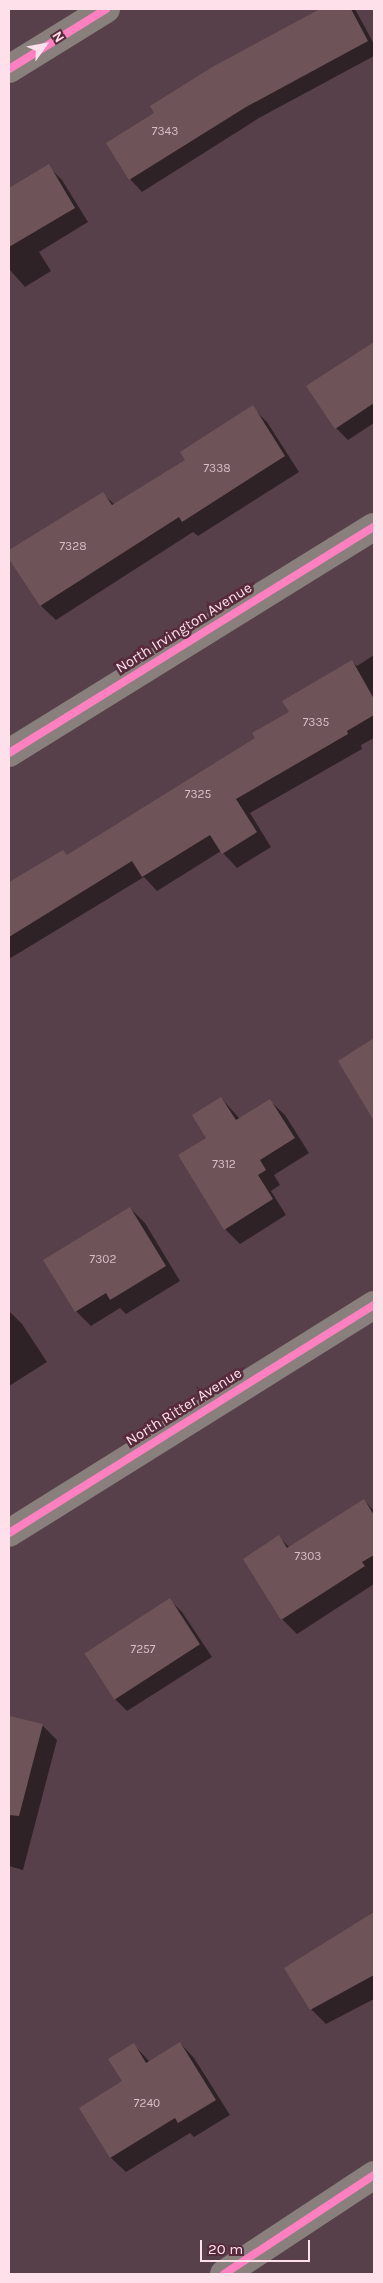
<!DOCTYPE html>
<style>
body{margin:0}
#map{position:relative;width:383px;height:2283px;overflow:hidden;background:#58404a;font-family:Karla,sans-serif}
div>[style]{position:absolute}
.shadow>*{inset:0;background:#0007}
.building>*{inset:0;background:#6e5459;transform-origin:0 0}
.minor>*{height:28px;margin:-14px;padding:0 14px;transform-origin:14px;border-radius:14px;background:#89807e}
.cycleway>*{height:8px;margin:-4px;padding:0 4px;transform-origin:4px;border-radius:4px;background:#ff80c0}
span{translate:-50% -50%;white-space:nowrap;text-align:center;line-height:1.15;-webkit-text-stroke:5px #572b3c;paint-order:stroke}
.number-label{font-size:12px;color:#d9bdc6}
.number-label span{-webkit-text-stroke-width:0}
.street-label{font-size:15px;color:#fde0ea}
.frame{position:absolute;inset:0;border:10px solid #fde0ea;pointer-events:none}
.north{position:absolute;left:20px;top:20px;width:50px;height:50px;-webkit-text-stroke:4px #572b3c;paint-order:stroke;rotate:58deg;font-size:14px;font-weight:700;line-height:20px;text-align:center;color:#fde0ea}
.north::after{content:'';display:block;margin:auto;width:18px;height:22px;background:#fde0ea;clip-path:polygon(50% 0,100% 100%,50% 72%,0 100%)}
.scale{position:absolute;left:200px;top:2240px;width:110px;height:22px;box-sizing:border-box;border:2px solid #fde0ea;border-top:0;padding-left:6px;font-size:15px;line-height:18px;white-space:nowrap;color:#fde0ea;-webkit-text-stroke:4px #572b3c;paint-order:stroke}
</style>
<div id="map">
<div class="shadow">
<div style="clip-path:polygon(322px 9px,355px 9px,374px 44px,374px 56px,259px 118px,142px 192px,130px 179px,108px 144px,156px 113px,215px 67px)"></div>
<div style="clip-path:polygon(48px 166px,62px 180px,88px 222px,39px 252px,51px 271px,25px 287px,9px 269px,9px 189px)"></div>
<div style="clip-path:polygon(374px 344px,374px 423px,348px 440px,336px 428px,308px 386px)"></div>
<div style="clip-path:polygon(252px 407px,267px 422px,299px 472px,198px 536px,193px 532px,56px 620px,41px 606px,9px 556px,9px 551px,103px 494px,115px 505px,187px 460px)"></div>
<div style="clip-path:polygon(374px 655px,374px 738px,361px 745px,362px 749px,250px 813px,271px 847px,237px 868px,221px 851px,157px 891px,144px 877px,9px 959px,9px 883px,63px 851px,68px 856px,256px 739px,352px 662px,357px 666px)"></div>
<div style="clip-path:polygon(374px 1040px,374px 1114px,339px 1061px)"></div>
<div style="clip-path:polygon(221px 1098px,240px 1119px,270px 1101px,285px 1115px,309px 1153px,274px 1175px,280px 1185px,271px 1191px,286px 1215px,240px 1244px,225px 1229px,208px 1138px)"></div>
<div style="clip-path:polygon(130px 1208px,145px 1223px,180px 1281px,126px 1314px,120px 1308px,91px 1326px,76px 1311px,44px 1260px)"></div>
<div style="clip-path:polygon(9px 1311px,22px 1324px,47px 1362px,9px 1386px)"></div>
<div style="clip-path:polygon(364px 1500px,374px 1511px,374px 1584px,297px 1634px,282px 1619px,279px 1537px,290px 1548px)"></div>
<div style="clip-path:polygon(170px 1600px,182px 1612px,212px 1657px,127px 1711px,115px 1699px,87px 1657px)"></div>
<div style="clip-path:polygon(9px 1717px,42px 1725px,57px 1740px,23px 1870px,9px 1866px)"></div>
<div style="clip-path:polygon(374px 1914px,374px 1999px,326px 2024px,311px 2009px,286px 1969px)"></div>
<div style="clip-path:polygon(180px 2043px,194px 2058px,230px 2115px,194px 2137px,190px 2133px,126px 2172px,111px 2158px,80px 2108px,124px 2081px,134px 2045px,150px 2062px)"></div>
</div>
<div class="building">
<div style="clip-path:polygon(320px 9px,351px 9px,368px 41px,246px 107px,129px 180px,106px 143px,154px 113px,150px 106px,214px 66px)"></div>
<div style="clip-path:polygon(49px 164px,75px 208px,9px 247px,9px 188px)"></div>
<div style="clip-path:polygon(374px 342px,374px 403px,335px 429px,306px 386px)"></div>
<div style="clip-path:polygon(253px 405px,285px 456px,182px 522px,179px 517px,40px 606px,9px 559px,9px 550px,103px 492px,112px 505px,185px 460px,180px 452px)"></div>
<div style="clip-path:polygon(352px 660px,374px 699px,374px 715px,347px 731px,348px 734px,236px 799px,257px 832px,222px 854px,210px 835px,142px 877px,132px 861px,9px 937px,9px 882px,63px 850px,67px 855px,255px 738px,252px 733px,289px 712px,282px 701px)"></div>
<div style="clip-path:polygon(374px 1038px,374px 1121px,338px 1061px)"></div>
<div style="clip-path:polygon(221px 1097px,236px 1120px,270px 1099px,295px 1138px,260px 1160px,266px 1170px,258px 1175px,273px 1199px,224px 1230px,178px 1155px,206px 1138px,192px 1115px)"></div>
<div style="clip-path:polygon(130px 1207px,166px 1266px,110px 1300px,106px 1293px,75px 1312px,43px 1260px)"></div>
<div style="clip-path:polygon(364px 1499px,374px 1515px,374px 1555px,362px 1562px,365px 1566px,281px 1620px,243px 1559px,279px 1535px,287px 1548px)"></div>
<div style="left:170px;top:1598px;width:55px;height:102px;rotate:57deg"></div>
<div style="clip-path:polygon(9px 1716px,43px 1724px,19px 1816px,9px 1815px)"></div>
<div style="clip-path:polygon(374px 1912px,374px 1975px,310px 2010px,284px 1968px)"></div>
<div style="clip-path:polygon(180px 2042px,216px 2100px,178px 2123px,175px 2118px,110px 2158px,79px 2108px,122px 2081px,108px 2059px,134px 2043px,146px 2063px)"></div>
</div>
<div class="minor">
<div style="left:9px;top:69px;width:114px;rotate:-31.7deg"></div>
<div style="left:9px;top:753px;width:429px;rotate:-31.8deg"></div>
<div style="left:9px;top:1533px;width:430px;rotate:-32deg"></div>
<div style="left:224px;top:2274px;width:180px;rotate:-33.4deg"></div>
</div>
<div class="cycleway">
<div style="left:9px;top:69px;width:114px;rotate:-31.7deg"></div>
<div style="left:9px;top:753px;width:429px;rotate:-31.8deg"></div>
<div style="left:9px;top:1533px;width:430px;rotate:-32deg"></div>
<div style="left:224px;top:2274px;width:180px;rotate:-33.4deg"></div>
</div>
<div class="number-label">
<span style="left:165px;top:132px">7343</span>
<span style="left:217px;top:469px">7338</span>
<span style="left:73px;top:547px">7328</span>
<span style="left:316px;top:723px">7335</span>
<span style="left:198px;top:795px">7325</span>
<span style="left:224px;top:1165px">7312</span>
<span style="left:103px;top:1260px">7302</span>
<span style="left:308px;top:1557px">7303</span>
<span style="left:143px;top:1650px">7257</span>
<span style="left:147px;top:2104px">7240</span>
</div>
<div class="street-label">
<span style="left:184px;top:628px;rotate:-32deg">North Irvington Avenue</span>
<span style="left:184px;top:1407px;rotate:-32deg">North Ritter Avenue</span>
</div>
<div class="frame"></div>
<div class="north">N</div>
<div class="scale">20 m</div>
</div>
